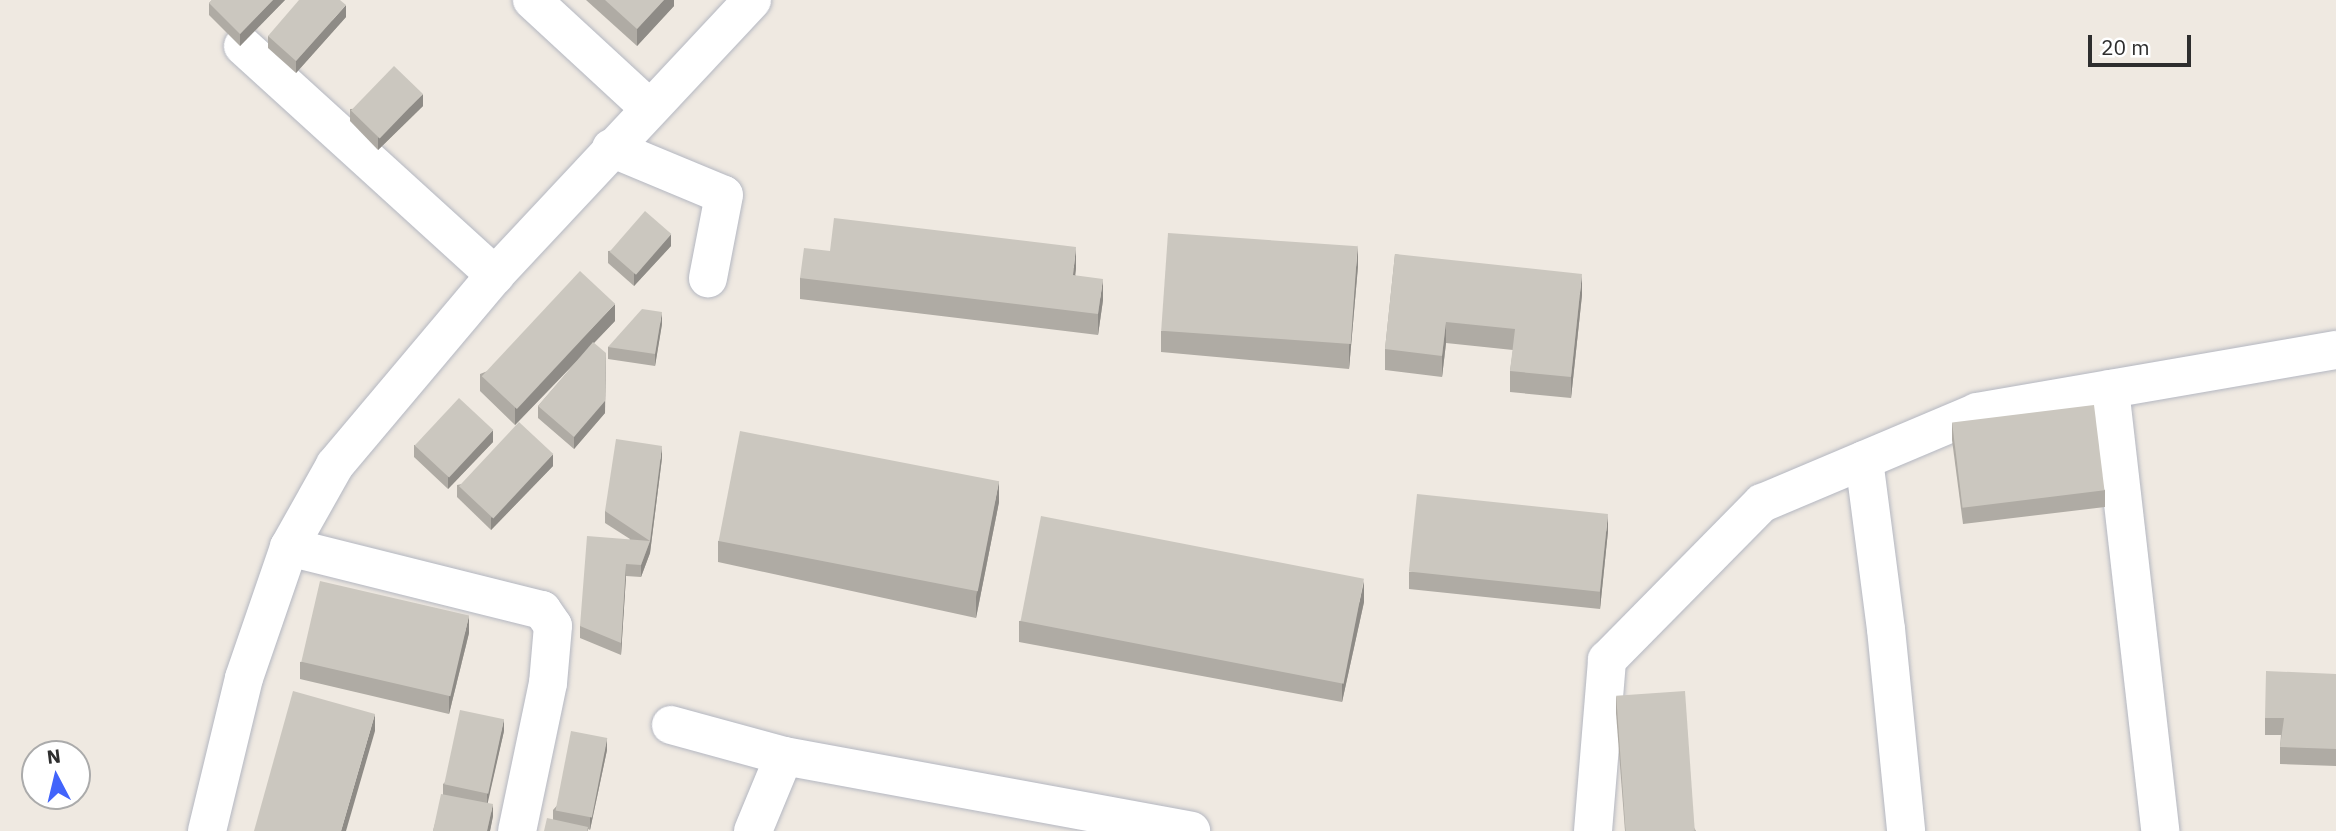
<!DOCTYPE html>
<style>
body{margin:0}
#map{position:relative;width:2336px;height:831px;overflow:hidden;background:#efe9e1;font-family:"IBM Plex Sans",sans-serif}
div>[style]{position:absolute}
.roads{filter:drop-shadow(0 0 2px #b4b7c1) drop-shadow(0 0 2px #b4b7c1)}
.minor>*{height:38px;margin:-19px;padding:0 19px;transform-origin:19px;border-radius:19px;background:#fff}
.wall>*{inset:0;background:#afaba4}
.shaded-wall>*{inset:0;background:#8e8b86}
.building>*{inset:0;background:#cbc7bf;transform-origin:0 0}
span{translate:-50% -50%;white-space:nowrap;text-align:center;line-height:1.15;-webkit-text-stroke:6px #fff;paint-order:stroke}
.north{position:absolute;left:21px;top:740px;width:70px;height:70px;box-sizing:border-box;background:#fff;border:2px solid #ababab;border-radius:50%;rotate:353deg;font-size:19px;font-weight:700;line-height:28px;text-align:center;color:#2e2e2e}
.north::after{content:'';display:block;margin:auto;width:24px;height:32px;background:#4264fb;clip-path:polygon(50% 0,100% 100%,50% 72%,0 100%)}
.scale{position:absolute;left:2088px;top:35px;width:103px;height:32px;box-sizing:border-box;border:4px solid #2e2e2e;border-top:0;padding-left:9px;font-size:21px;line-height:24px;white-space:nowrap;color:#2e2e2e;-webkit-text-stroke:5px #fff;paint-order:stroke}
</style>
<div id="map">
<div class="roads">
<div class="minor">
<div style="left:532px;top:0;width:158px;rotate:42.7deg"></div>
<div style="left:243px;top:46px;width:341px;rotate:42.3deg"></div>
<div style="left:611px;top:148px;width:122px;rotate:22.6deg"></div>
<div style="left:724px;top:195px;width:85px;rotate:100.9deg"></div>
<div style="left:2110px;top:389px;width:445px;rotate:83.5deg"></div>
<div style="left:1864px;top:460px;width:170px;rotate:82.6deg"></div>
<div style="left:1886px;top:629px;width:203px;rotate:84.3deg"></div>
<div style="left:289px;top:547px;width:261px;rotate:14deg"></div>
<div style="left:542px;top:610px;width:19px;rotate:55deg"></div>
<div style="left:553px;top:626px;width:57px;rotate:95deg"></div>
<div style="left:548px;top:683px;width:151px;rotate:101.8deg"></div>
<div style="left:671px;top:725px;width:117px;rotate:15.3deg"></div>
<div style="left:784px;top:756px;width:414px;rotate:10.4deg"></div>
<div style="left:207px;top:831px;width:157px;rotate:-76.4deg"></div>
<div style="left:244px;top:678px;width:139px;rotate:-71deg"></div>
<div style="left:289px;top:547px;width:94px;rotate:-60.7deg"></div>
<div style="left:335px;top:465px;width:248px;rotate:-49.9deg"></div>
<div style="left:495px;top:275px;width:376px;rotate:-46.9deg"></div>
<div style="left:753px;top:831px;width:81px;rotate:-67.5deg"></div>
<div style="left:1593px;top:831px;width:172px;rotate:-85.3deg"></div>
<div style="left:1607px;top:660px;width:221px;rotate:-45.4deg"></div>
<div style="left:1762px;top:503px;width:233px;rotate:-22.9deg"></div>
<div style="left:1977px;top:412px;width:364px;rotate:-9.8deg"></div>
</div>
</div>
<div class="wall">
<div style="clip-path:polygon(212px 0,285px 0,240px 46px,209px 15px,209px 3px)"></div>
<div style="clip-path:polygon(586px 0,674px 0,674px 6px,637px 46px)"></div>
<div style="clip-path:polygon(346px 17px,296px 73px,268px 48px,268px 36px)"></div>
<div style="clip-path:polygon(423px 106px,378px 150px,350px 121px,350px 109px)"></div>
<div style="clip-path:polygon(671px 246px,634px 286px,608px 263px,608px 251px)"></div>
<div style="clip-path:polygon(830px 251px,1076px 268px,1075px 275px,1103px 300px,1098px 335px,800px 299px,800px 278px)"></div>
<div style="clip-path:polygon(1395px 254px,1582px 295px,1571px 398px,1510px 392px,1510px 371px,1513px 350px,1446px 343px,1442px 377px,1385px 370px,1385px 349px)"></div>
<div style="clip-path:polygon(1358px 266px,1349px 369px,1161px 352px,1161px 331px)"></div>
<div style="clip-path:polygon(615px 321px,594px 343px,605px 413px,574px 449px,538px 418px,538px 406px,578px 360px,515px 425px,480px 391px,480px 374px)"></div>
<div style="clip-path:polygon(662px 324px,655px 366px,608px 359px,608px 347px)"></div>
<div style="clip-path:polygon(1952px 423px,2105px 490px,2105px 507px,1963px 524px,1952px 440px)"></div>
<div style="clip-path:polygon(493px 442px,448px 489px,414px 457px,414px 445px)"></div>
<div style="clip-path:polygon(662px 458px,650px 553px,641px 577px,626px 576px,621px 655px,580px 638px,580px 626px,630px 539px,605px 523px,605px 511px)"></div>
<div style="clip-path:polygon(553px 466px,491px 530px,457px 497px,457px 485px)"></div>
<div style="clip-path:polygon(999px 502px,976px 618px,718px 562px,718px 541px)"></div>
<div style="clip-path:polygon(1608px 531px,1600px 609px,1409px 589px,1409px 572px)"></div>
<div style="clip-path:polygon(1364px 602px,1342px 702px,1019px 642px,1019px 621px)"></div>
<div style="clip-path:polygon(469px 633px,449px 714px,300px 679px,300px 662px)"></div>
<div style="clip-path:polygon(2336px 674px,2336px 766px,2280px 764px,2280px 747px,2281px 735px,2265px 735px,2265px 718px)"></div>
<div style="clip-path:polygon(1616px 696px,1696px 831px,1625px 831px,1616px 713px)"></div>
<div style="clip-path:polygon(504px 731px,487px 803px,493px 816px,490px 831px,433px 831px,443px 794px,443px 784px)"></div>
<div style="clip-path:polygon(607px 750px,590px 830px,588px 829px,588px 831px,553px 820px,553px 810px)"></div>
</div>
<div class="shaded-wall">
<div style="clip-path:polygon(273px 0,285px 0,240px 46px,240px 34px)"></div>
<div style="clip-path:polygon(664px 0,674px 0,674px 6px,637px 46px,637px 29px)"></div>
<div style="clip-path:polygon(346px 5px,346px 17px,296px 73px,296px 61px)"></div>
<div style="clip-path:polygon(423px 94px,423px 106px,378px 150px,378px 138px)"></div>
<div style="clip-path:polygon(671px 234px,671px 246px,634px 286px,634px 274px)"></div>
<div style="clip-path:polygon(1358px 245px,1358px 266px,1349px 369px,1349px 348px)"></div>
<div style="clip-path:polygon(1076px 247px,1076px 268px,1073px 296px,1073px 275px)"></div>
<div style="clip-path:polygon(1582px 274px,1582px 295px,1571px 398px,1571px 377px)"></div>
<div style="clip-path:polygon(1103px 279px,1103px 300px,1098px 335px,1098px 314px)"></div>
<div style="clip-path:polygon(615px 304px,615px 321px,515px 425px,515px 408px)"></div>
<div style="clip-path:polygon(662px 312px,662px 324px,655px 366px,655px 354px)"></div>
<div style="clip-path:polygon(1446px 322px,1446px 343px,1442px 377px,1442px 356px)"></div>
<div style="clip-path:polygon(606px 353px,605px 413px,574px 449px,574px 437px)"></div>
<div style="clip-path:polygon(493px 430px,493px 442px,448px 489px,448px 477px)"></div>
<div style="clip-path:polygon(662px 446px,662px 458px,650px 553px,641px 577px,641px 565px,650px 541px)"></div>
<div style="clip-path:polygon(553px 454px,553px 466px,491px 530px,491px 518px)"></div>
<div style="clip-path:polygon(999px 481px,999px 502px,976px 618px,976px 597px)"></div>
<div style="clip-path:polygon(1608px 514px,1608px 531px,1600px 609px,1600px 592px)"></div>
<div style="clip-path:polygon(626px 564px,626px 576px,621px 655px,621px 643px)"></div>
<div style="clip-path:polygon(1364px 581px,1364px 602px,1342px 702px,1342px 681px)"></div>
<div style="clip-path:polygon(469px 616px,469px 633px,449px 714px,449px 697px)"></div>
<div style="clip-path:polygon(375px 714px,375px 731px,346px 831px,341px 831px)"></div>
<div style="clip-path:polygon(504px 719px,504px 731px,487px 806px,487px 794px)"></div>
<div style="clip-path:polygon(607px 738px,607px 750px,590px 830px,590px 818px)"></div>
<div style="clip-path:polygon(493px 804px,493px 816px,490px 831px,487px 831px)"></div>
</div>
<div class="building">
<div style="clip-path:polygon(212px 0,273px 0,240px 34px,209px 3px)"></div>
<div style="clip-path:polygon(299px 0,340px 0,346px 5px,296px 61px,268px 36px)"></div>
<div style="clip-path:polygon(605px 0,664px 0,637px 29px)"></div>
<div style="left:394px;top:66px;width:40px;height:62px;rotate:44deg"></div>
<div style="left:645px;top:211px;width:35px;height:54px;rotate:41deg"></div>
<div style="clip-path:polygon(834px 218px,1076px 247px,1073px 275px,1103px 279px,1098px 314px,800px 278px,804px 248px,830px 251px)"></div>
<div style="left:1168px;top:233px;width:190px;height:98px;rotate:4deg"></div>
<div style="clip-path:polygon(1395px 254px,1582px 274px,1571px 377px,1510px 371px,1515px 329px,1446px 322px,1442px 356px,1385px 349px)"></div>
<div style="left:580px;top:271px;width:48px;height:144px;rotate:43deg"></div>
<div style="clip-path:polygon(642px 309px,662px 312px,655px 354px,608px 347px)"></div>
<div style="clip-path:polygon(593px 342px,606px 353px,605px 401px,574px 437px,538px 406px)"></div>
<div style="left:459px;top:398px;width:47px;height:65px;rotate:43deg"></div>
<div style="left:2094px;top:405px;width:86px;height:143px;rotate:83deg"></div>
<div style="left:519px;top:422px;width:47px;height:88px;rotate:43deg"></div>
<div style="left:740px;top:431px;width:264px;height:112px;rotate:11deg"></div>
<div style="clip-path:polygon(616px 439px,662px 446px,650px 541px,605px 511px)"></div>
<div style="left:1417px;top:494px;width:192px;height:78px;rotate:6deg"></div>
<div style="left:1041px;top:516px;width:329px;height:107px;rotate:11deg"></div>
<div style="clip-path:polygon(587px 536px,650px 541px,641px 565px,626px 564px,621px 643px,580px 626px)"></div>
<div style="left:320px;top:581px;width:153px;height:83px;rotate:13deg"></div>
<div style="clip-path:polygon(2266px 671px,2336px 674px,2336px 749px,2280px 747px,2284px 718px,2265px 718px)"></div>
<div style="clip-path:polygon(293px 691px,375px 714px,341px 831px,254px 831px)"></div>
<div style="left:1685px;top:691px;width:140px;height:69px;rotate:86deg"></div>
<div style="left:460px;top:710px;width:45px;height:76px;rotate:12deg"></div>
<div style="left:571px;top:731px;width:37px;height:81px;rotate:11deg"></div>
<div style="clip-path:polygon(441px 794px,493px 804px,487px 831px,433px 831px)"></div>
<div style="clip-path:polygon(547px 818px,588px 827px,587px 831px,544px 831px)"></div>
</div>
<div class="north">N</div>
<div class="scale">20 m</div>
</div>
